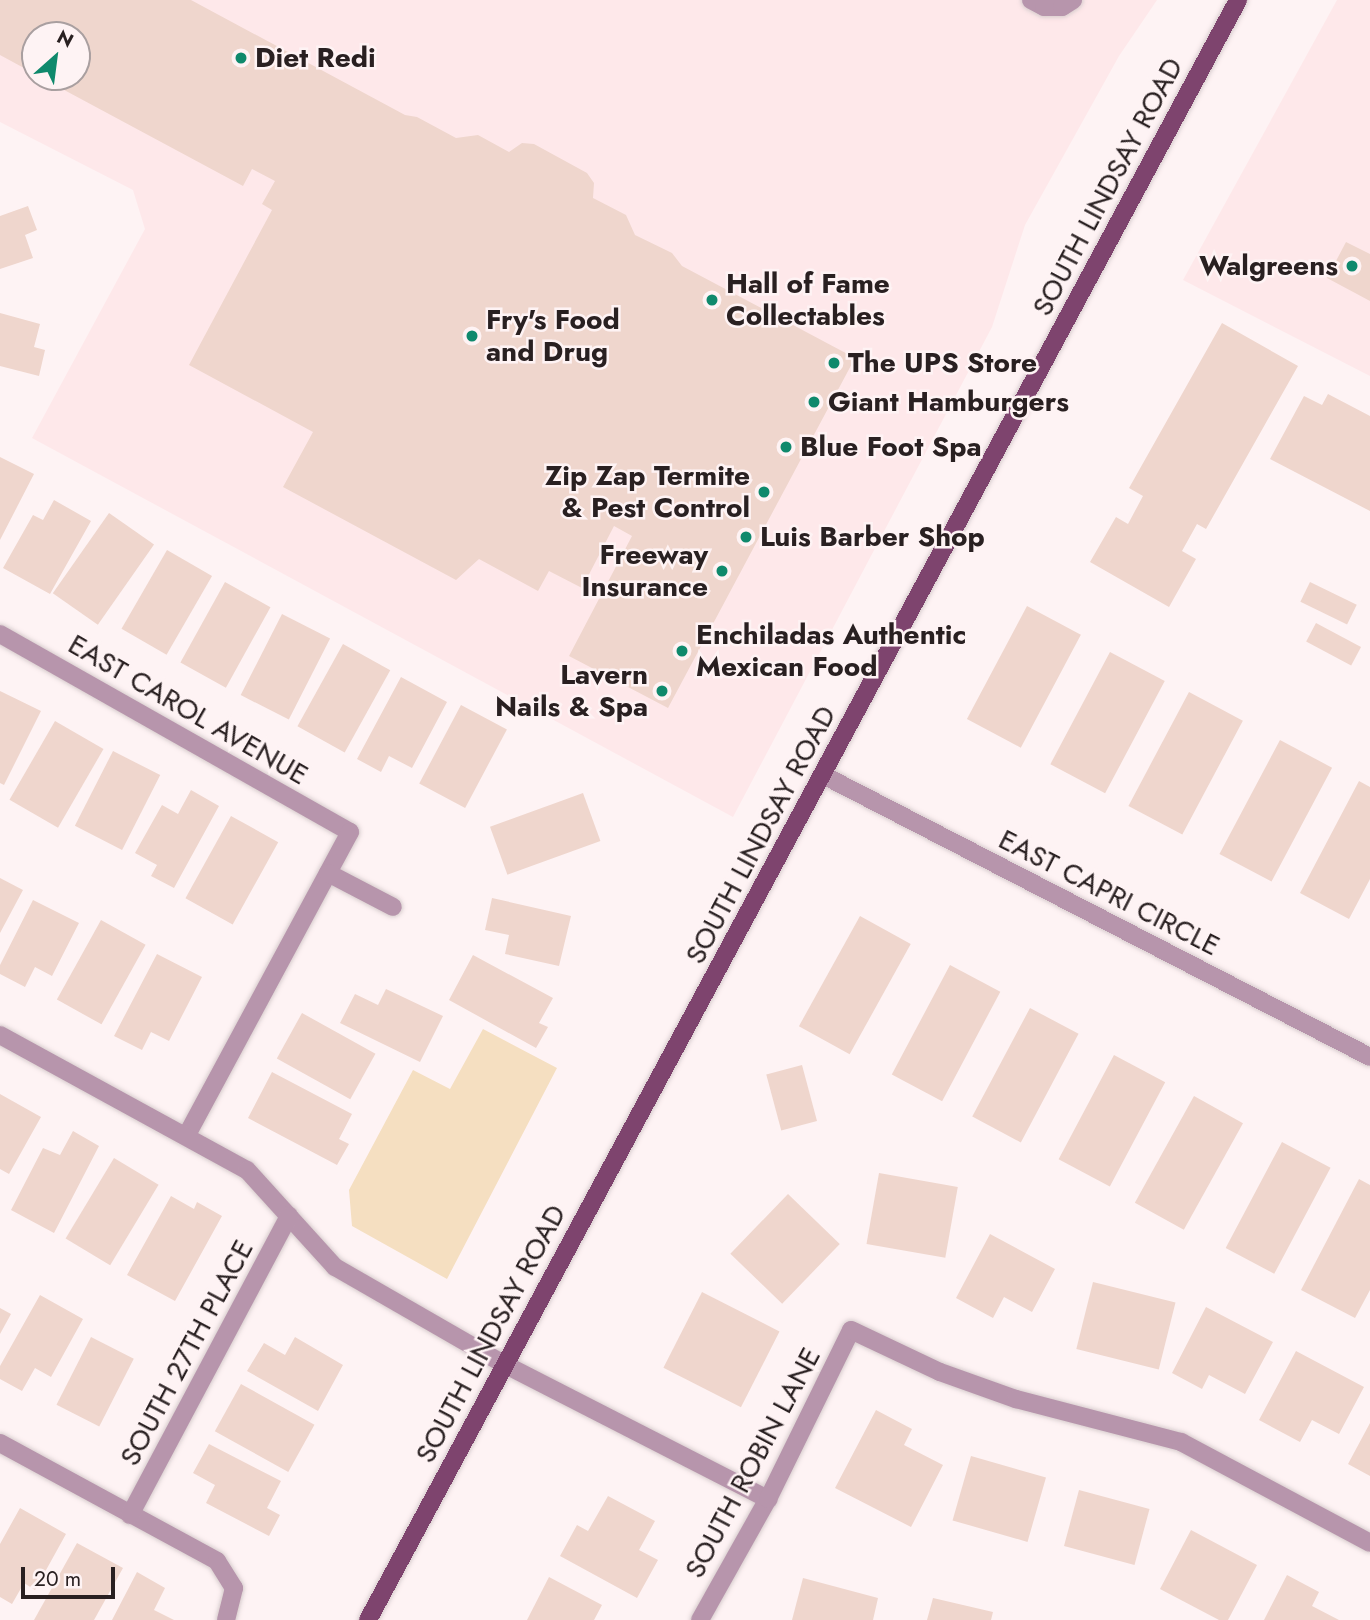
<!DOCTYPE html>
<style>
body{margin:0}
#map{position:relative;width:1370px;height:1620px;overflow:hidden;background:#fef3f4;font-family:Jost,sans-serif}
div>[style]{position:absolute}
.built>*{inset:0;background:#fee8ea}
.green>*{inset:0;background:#f5dfc1}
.building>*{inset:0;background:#efd6cd;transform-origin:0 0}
.roads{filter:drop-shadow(0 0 2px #d8cdce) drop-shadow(0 0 2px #d8cdce)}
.minor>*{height:18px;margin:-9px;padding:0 9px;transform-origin:9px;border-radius:9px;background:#b795ac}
.major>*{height:18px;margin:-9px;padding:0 9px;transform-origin:9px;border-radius:9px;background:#7e446e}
.dots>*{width:19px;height:19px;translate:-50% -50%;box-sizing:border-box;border:4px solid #fef3f4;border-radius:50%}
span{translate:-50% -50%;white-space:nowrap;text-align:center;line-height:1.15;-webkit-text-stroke:5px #fef3f4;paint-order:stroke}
.poi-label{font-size:28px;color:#292021;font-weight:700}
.left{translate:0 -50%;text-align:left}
.right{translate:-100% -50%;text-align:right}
.street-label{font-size:28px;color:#292021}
.north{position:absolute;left:21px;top:21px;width:70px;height:70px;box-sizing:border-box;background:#fef3f4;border:2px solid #a99fa0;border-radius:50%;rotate:28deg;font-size:19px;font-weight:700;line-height:28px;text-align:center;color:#292021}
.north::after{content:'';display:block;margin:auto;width:24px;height:32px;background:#0f896c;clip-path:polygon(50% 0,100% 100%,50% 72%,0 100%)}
.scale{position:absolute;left:21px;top:1567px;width:94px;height:32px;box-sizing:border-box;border:4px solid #292021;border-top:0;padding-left:9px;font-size:21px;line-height:24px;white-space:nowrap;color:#292021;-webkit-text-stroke:5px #fef3f4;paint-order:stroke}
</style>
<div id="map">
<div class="built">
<div style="clip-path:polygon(evenodd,0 0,1157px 0,1119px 56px,1025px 225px,992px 327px,733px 817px,32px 438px,145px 229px,133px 190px,0 122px,0 0,35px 35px,77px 35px,77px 77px,35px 77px,35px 35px)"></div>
<div style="clip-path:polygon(1337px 0,1370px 0,1370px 376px,1183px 280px)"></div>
</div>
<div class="green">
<div style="clip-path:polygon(483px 1029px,557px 1068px,447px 1279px,352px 1226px,349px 1190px,413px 1070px,450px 1089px)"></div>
</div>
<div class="building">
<div style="clip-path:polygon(0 0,191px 0,405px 115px,417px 117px,456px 138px,478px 135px,509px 152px,522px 143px,534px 144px,587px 173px,594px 183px,593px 198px,626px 215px,635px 235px,672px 253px,682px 266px,855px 358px,668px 708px,569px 656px,632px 536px,614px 526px,582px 588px,549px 571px,538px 591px,479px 559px,456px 580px,283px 487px,313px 432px,189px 365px,272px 210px,262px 204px,275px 181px,252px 169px,243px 186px,40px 77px,77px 77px,77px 35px,35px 35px,35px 74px,0 55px)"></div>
<div style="clip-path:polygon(28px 206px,37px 230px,25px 235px,33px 258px,0 269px,0 216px)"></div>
<div style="clip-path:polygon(1346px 242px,1370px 254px,1370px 301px,1327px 278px)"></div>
<div style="clip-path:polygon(0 313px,40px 324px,34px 347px,45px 350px,39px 376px,0 366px)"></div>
<div style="clip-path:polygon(1222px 323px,1298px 366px,1206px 529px,1197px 524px,1182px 551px,1196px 559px,1169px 607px,1090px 562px,1116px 517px,1128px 524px,1143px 496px,1129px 488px)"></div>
<div style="clip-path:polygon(1328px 394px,1370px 416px,1370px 511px,1270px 459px,1304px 396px,1322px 405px)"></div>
<div style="clip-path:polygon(0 457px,34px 474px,0 540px)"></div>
<div style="clip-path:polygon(54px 500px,91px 521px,50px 594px,3px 568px,33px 515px,43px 520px)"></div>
<div style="left:109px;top:513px;width:55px;height:98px;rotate:35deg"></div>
<div style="left:167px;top:550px;width:52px;height:91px;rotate:30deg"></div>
<div style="left:225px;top:582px;width:52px;height:92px;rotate:29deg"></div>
<div style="left:1310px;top:582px;width:52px;height:22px;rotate:26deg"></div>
<div style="left:1027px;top:606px;width:61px;height:128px;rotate:28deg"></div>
<div style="left:282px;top:614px;width:54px;height:91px;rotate:27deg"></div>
<div style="left:1316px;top:623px;width:51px;height:21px;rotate:28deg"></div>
<div style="left:343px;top:644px;width:54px;height:94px;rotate:29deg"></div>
<div style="left:1110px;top:652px;width:62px;height:127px;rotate:28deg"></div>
<div style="clip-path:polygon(401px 677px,447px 702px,412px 768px,389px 756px,381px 772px,357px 759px)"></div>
<div style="clip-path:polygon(0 691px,41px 711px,4px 785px,0 783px)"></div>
<div style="left:1189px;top:692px;width:61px;height:129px;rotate:28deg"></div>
<div style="left:461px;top:705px;width:52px;height:89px;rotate:28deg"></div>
<div style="left:55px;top:721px;width:56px;height:91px;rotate:30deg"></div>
<div style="left:1280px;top:740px;width:59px;height:129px;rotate:28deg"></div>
<div style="left:113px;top:751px;width:53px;height:84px;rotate:27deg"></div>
<div style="clip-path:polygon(1359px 781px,1370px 787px,1370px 879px,1349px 919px,1300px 893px)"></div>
<div style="clip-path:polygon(191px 790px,219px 806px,174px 888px,151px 876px,157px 865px,135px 853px,162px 805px,178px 814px)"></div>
<div style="left:583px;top:793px;width:51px;height:99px;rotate:70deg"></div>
<div style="left:231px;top:816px;width:54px;height:94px;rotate:29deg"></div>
<div style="clip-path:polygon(0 878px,23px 890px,0 933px)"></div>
<div style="clip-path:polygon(492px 898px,571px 916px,559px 966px,505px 954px,509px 935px,485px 930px)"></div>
<div style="clip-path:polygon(33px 900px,79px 923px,52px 976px,35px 967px,25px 987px,0 974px,0 965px)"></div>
<div style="left:860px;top:916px;width:58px;height:126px;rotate:29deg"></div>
<div style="left:101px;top:920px;width:51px;height:91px;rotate:29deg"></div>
<div style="clip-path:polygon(157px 954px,202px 977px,169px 1041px,151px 1032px,142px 1050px,114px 1036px)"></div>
<div style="clip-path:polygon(473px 955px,553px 998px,539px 1023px,548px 1027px,536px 1048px,449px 1000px)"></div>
<div style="left:950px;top:965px;width:57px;height:124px;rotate:28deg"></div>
<div style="clip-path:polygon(386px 989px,443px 1016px,420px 1062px,340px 1023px,355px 994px,378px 1005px)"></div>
<div style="left:1030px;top:1008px;width:55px;height:123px;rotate:28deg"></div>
<div style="left:302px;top:1013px;width:84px;height:52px;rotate:29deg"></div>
<div style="left:1114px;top:1055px;width:58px;height:118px;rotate:28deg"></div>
<div style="left:802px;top:1065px;width:58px;height:37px;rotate:75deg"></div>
<div style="clip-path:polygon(272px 1072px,352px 1114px,339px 1139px,349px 1144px,337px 1165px,248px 1118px)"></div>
<div style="clip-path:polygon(0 1094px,41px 1117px,9px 1174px,0 1169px)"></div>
<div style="left:1194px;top:1096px;width:56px;height:122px;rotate:29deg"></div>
<div style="clip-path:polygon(73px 1131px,99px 1146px,54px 1233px,11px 1210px,43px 1148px,60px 1155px)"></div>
<div style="left:1282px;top:1142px;width:55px;height:120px;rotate:28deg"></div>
<div style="left:114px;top:1158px;width:52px;height:94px;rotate:31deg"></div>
<div style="left:879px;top:1173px;width:80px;height:72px;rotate:10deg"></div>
<div style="clip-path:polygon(1359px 1179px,1370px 1185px,1370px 1290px,1355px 1318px,1301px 1290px)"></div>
<div style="left:788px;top:1194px;width:72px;height:83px;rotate:44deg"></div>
<div style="clip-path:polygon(171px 1196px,194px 1209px,197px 1202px,222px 1216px,175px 1301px,127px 1275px)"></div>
<div style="clip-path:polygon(990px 1234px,1055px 1269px,1032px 1312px,1004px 1297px,993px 1318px,956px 1298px)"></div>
<div style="left:1093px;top:1282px;width:85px;height:69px;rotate:14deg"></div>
<div style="left:702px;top:1292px;width:87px;height:85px;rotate:27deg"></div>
<div style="clip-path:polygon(40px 1295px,83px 1319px,51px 1377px,35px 1368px,22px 1391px,0 1379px,0 1366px)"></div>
<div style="clip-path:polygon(1206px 1307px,1273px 1342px,1245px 1394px,1209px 1375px,1202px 1389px,1172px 1373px)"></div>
<div style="clip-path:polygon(0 1308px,11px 1314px,0 1334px)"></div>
<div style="left:91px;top:1337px;width:48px;height:76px;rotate:27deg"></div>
<div style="clip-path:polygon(295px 1337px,343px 1365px,318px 1411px,247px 1371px,264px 1343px,285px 1355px)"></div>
<div style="clip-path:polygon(1296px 1351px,1364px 1387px,1339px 1434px,1312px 1420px,1300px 1442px,1259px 1420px)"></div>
<div style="left:241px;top:1384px;width:84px;height:54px;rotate:29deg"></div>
<div style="clip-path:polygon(876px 1410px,912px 1429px,904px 1445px,943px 1465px,911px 1527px,835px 1488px)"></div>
<div style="clip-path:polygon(1370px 1423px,1370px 1476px,1348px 1464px)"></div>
<div style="clip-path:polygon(209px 1444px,281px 1481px,267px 1508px,280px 1515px,269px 1536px,206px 1503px,215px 1485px,193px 1473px)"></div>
<div style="left:971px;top:1456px;width:78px;height:67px;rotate:16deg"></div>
<div style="left:1079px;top:1490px;width:73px;height:58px;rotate:15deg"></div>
<div style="clip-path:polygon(608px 1496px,655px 1521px,639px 1550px,658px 1560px,637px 1598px,560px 1556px,577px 1525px,588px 1531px)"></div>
<div style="clip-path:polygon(20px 1508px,66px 1534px,35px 1590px,24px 1583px,12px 1604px,0 1597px,0 1544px)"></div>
<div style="clip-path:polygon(1191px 1530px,1257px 1565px,1228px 1620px,1219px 1620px,1160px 1589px)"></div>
<div style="clip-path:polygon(77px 1543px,123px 1568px,94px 1620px,34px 1620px)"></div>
<div style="clip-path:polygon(137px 1572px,165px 1588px,154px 1610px,174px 1620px,112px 1620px)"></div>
<div style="clip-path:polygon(1287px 1575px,1319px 1592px,1312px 1606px,1339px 1620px,1264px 1620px)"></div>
<div style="clip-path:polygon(549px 1577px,602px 1605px,594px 1620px,527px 1620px)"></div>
<div style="clip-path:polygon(803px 1578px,878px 1598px,873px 1620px,792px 1620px)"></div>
<div style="clip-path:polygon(933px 1598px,993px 1612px,991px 1620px,927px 1620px)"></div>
</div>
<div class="roads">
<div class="minor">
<div style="left:1031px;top:0;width:15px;rotate:28deg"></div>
<div style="left:1044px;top:7px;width:18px"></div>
<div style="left:1062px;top:7px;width:13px;rotate:-32deg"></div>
<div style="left:0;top:634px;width:402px;rotate:29.5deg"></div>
<div style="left:350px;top:832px;width:344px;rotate:118.3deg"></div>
<div style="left:823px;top:775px;width:615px;rotate:27.27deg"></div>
<div style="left:328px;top:873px;width:73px;rotate:27.6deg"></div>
<div style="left:0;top:1035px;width:281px;rotate:28.7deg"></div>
<div style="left:247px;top:1170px;width:131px;rotate:47.8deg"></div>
<div style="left:335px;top:1267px;width:195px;rotate:29.9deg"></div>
<div style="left:504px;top:1364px;width:297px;rotate:27.1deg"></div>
<div style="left:0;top:1443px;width:247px;rotate:28.5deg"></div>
<div style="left:217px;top:1561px;width:32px;rotate:58deg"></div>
<div style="left:234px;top:1588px;width:33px;rotate:104deg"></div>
<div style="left:130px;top:1515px;width:339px;rotate:-62deg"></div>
<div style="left:700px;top:1620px;width:139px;rotate:-60.7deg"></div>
<div style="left:768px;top:1499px;width:188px;rotate:-63.8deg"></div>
<div style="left:851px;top:1330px;width:98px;rotate:25.3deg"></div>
<div style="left:940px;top:1372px;width:81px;rotate:19.6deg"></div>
<div style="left:1016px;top:1399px;width:171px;rotate:14.6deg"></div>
<div style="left:1181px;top:1442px;width:214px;rotate:28.1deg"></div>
</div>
<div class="major">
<div style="left:368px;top:1620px;width:1839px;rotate:-61.76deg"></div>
</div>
</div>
<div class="dots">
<div style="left:241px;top:58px;background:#0f896c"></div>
<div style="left:1352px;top:266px;background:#0f896c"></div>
<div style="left:712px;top:300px;background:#0f896c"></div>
<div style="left:472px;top:336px;background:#0f896c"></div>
<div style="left:834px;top:363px;background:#0f896c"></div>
<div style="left:814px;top:402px;background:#0f896c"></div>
<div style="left:786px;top:447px;background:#0f896c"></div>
<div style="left:764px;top:492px;background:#0f896c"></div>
<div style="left:746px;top:537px;background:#0f896c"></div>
<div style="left:722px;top:571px;background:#0f896c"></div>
<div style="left:682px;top:651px;background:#0f896c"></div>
<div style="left:662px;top:691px;background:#0f896c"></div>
</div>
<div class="poi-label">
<span class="left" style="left:255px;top:58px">Diet Redi</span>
<span class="right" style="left:1338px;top:266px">Walgreens</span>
<span class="left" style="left:726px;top:300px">Hall of Fame<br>Collectables</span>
<span class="left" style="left:486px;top:336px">Fry's Food<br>and Drug</span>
<span class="left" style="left:848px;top:363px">The UPS Store</span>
<span class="left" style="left:828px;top:402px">Giant Hamburgers</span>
<span class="left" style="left:800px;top:447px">Blue Foot Spa</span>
<span class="right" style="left:750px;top:492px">Zip Zap Termite<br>&amp; Pest Control</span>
<span class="left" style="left:760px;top:537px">Luis Barber Shop</span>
<span class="right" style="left:708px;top:571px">Freeway<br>Insurance</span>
<span class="left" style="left:696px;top:651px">Enchiladas Authentic<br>Mexican Food</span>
<span class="right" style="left:648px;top:691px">Lavern<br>Nails &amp; Spa</span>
</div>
<div class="street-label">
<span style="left:1108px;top:187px;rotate:-62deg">SOUTH LINDSAY ROAD</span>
<span style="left:188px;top:710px;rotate:30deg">EAST CAROL AVENUE</span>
<span style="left:761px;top:835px;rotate:-62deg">SOUTH LINDSAY ROAD</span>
<span style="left:1109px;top:893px;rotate:27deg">EAST CAPRI CIRCLE</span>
<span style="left:491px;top:1334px;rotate:-62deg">SOUTH LINDSAY ROAD</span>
<span style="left:187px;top:1353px;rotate:-62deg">SOUTH 27TH PLACE</span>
<span style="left:753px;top:1463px;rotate:-62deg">SOUTH ROBIN LANE</span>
</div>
<div class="north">N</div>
<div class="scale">20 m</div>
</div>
